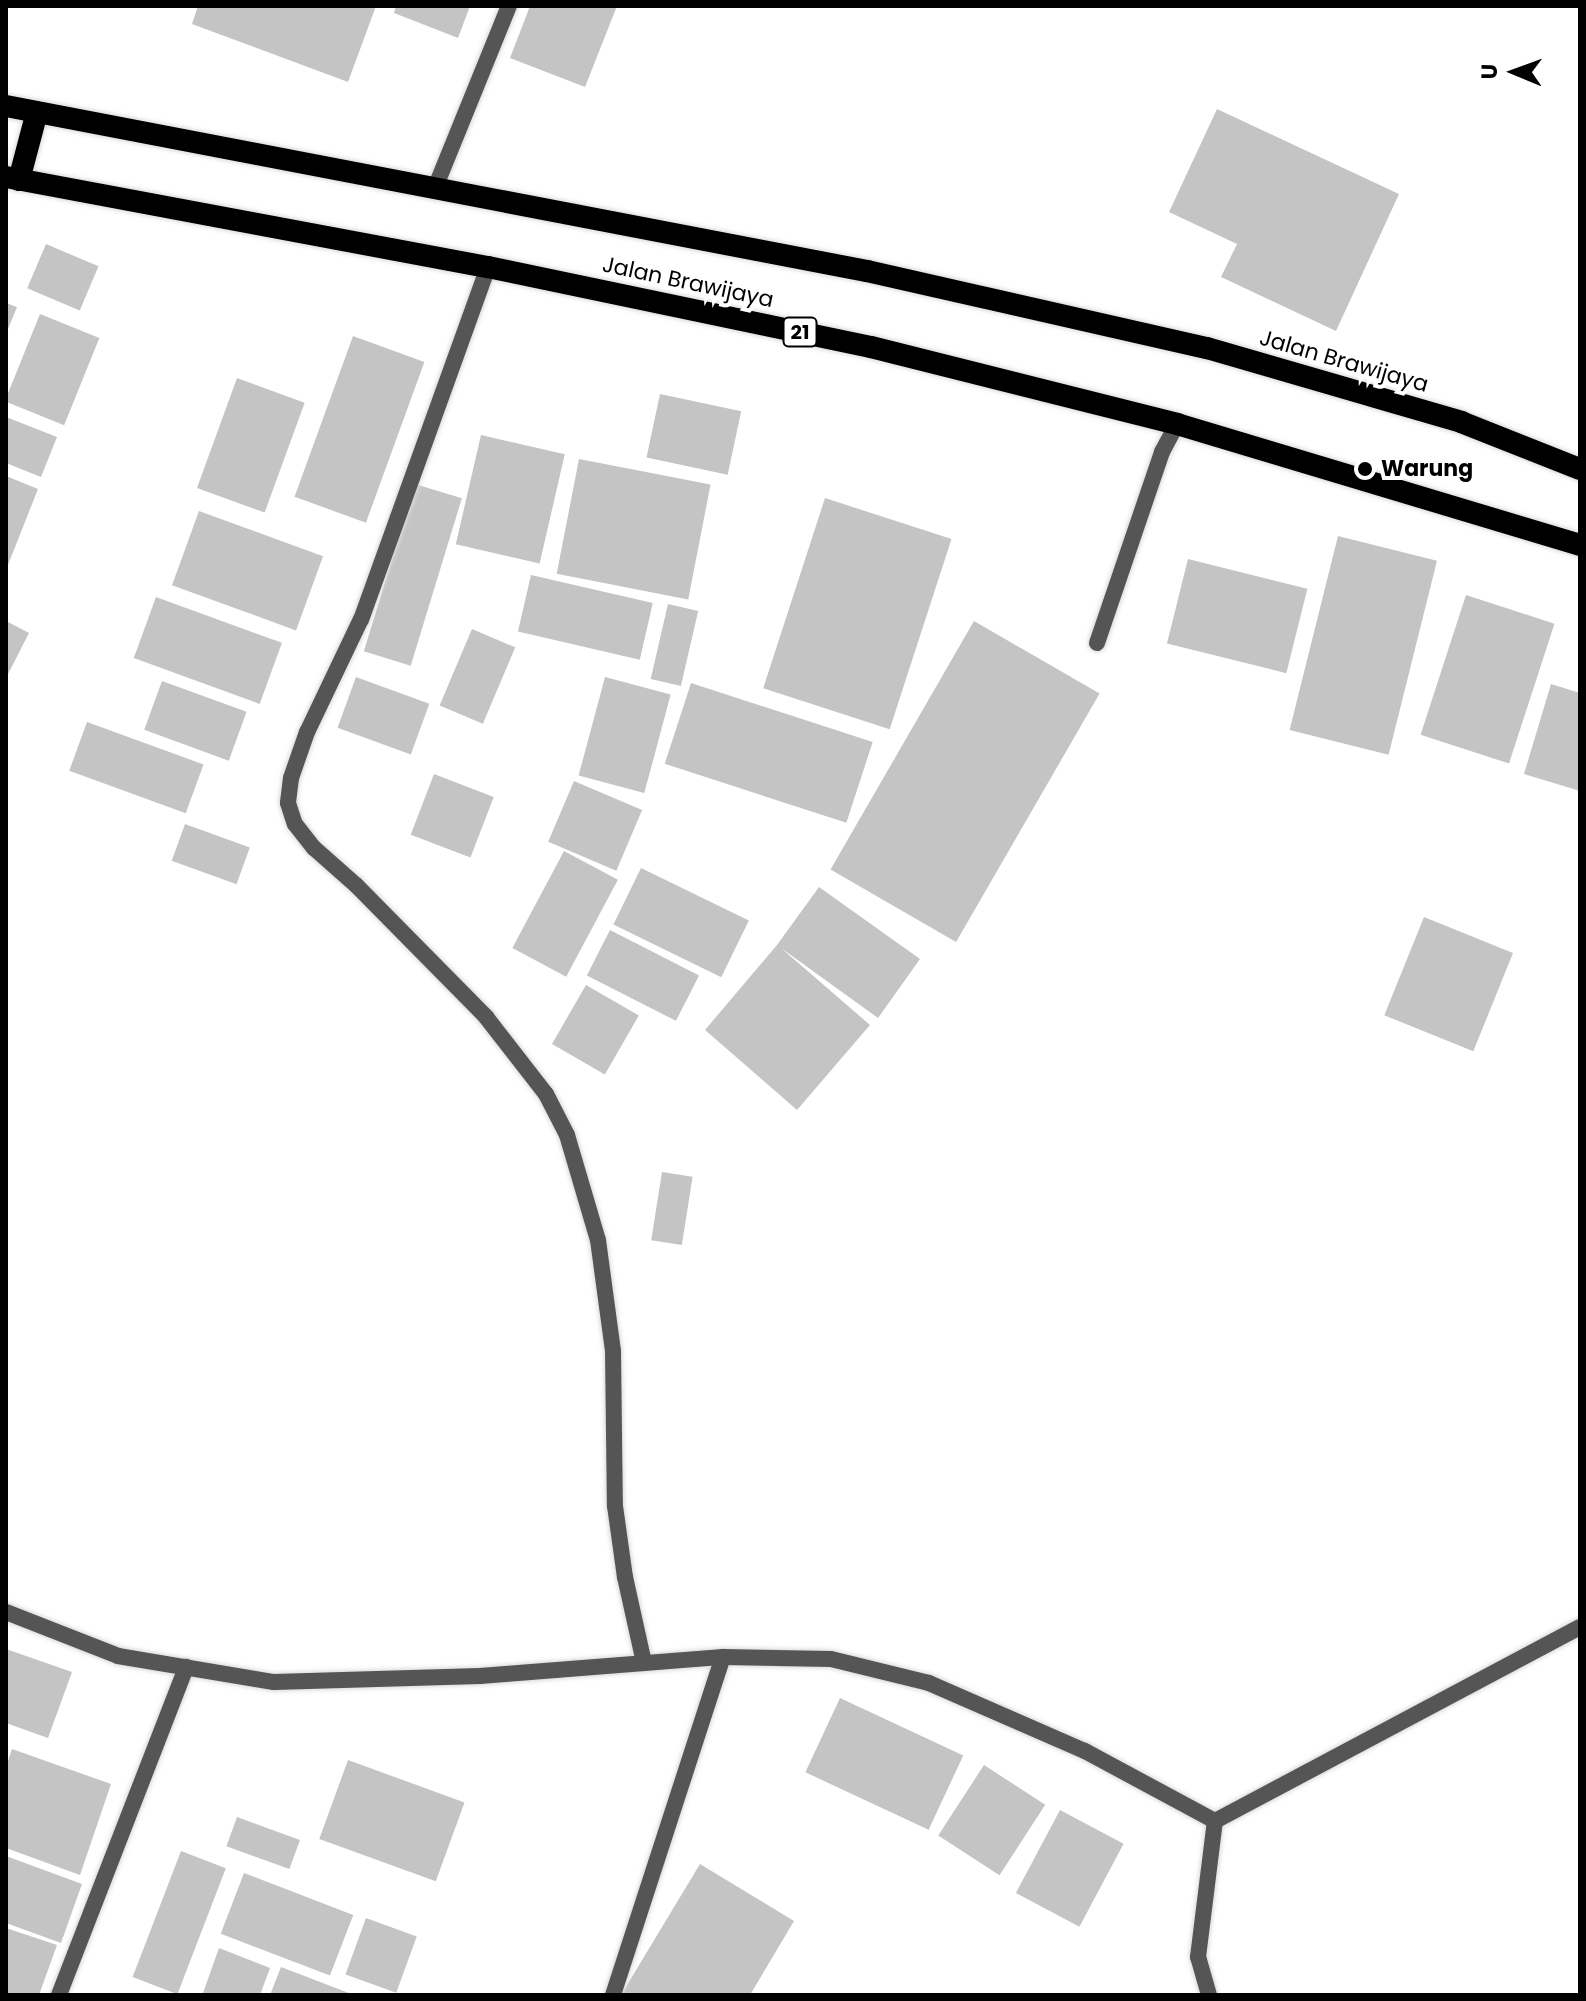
<!DOCTYPE html>
<style>
body{margin:0}
#map{position:relative;width:1586px;height:2001px;overflow:hidden;background:#fff;font-family:Poppins,sans-serif}
div>[style]{position:absolute}
.building>*{inset:0;background:#c4c4c4;transform-origin:0 0}
.roads{filter:drop-shadow(0 0 2px #dbdbdb) drop-shadow(0 0 2px #dbdbdb)}
.service>*{height:16px;margin:-8px;padding:0 8px;transform-origin:8px;border-radius:8px;background:#555}
.minor>*{height:16px;margin:-8px;padding:0 8px;transform-origin:8px;border-radius:8px;background:#555}
.trunk>*{height:22px;margin:-11px;padding:0 11px;transform-origin:11px;border-radius:11px;background:#000}
.dots>*{width:22px;height:22px;translate:-50% -50%;box-sizing:border-box;border:4px solid #fff;border-radius:50%}
span{translate:-50% -50%;white-space:nowrap;text-align:center;line-height:1.15;-webkit-text-stroke:8px #fff;paint-order:stroke}
.shield-label span{padding:2px 6px;background:#fff;border:2px solid;border-radius:6px;-webkit-text-stroke-width:0}
.shield-label{font-size:20px;color:#000;font-weight:700}
.street-label{font-size:22px;color:#000}
.poi-label{font-size:22px;color:#000;font-weight:700}
.left{translate:0 -50%;text-align:left}
.frame{position:absolute;inset:0;border:8px solid #000;pointer-events:none}
.north{position:absolute;left:1474px;top:32px;width:80px;height:80px;-webkit-text-stroke:6px #fff;paint-order:stroke;rotate:271deg;font-size:22px;font-weight:700;line-height:32px;text-align:center;color:#000}
.north::after{content:'';display:block;margin:auto;width:28px;height:36px;background:#000;clip-path:polygon(50% 0,100% 100%,50% 72%,0 100%)}
</style>
<div id="map">
<div class="building">
<div style="clip-path:polygon(198px 6px,376px 6px,348px 82px,192px 24px)"></div>
<div style="clip-path:polygon(396px 6px,470px 6px,458px 38px,394px 13px)"></div>
<div style="clip-path:polygon(530px 6px,617px 6px,585px 87px,510px 58px)"></div>
<div style="clip-path:polygon(1217px 109px,1399px 194px,1336px 331px,1221px 277px,1237px 244px,1169px 212px)"></div>
<div style="left:46px;top:244px;width:57px;height:48px;rotate:23deg"></div>
<div style="clip-path:polygon(6px 303px,17px 307px,6px 334px)"></div>
<div style="left:40px;top:314px;width:64px;height:94px;rotate:22deg"></div>
<div style="left:353px;top:336px;width:76px;height:171px;rotate:20deg"></div>
<div style="left:237px;top:378px;width:72px;height:117px;rotate:20deg"></div>
<div style="left:660px;top:394px;width:83px;height:65px;rotate:12deg"></div>
<div style="clip-path:polygon(6px 417px,57px 437px,41px 477px,6px 463px)"></div>
<div style="left:481px;top:435px;width:86px;height:112px;rotate:13deg"></div>
<div style="left:579px;top:459px;width:134px;height:117px;rotate:11deg"></div>
<div style="clip-path:polygon(6px 476px,38px 489px,6px 570px)"></div>
<div style="left:415px;top:484px;width:49px;height:175px;rotate:17deg"></div>
<div style="left:825px;top:498px;width:133px;height:200px;rotate:18deg"></div>
<div style="left:199px;top:511px;width:132px;height:79px;rotate:20deg"></div>
<div style="left:1338px;top:536px;width:102px;height:200px;rotate:14deg"></div>
<div style="left:1188px;top:559px;width:123px;height:87px;rotate:14deg"></div>
<div style="left:531px;top:575px;width:125px;height:58px;rotate:13deg"></div>
<div style="left:1466px;top:595px;width:93px;height:147px;rotate:18deg"></div>
<div style="left:156px;top:597px;width:134px;height:65px;rotate:20deg"></div>
<div style="left:668px;top:604px;width:31px;height:77px;rotate:13deg"></div>
<div style="clip-path:polygon(6px 621px,29px 633px,6px 678px)"></div>
<div style="left:974px;top:621px;width:145px;height:287px;rotate:30deg"></div>
<div style="left:472px;top:629px;width:47px;height:83px;rotate:23deg"></div>
<div style="left:356px;top:677px;width:78px;height:54px;rotate:20deg"></div>
<div style="left:605px;top:677px;width:68px;height:102px;rotate:15deg"></div>
<div style="left:162px;top:681px;width:90px;height:52px;rotate:20deg"></div>
<div style="left:691px;top:683px;width:191px;height:85px;rotate:18deg"></div>
<div style="clip-path:polygon(1551px 684px,1580px 693px,1580px 791px,1524px 774px)"></div>
<div style="left:87px;top:722px;width:124px;height:52px;rotate:20deg"></div>
<div style="left:434px;top:774px;width:64px;height:65px;rotate:21deg"></div>
<div style="left:574px;top:781px;width:74px;height:66px;rotate:23deg"></div>
<div style="left:185px;top:824px;width:69px;height:39px;rotate:20deg"></div>
<div style="left:564px;top:851px;width:61px;height:110px;rotate:28deg"></div>
<div style="left:641px;top:868px;width:120px;height:63px;rotate:26deg"></div>
<div style="clip-path:polygon(819px 887px,920px 959px,878px 1018px,781px 948px,870px 1025px,797px 1110px,705px 1030px,777px 945px)"></div>
<div style="left:1424px;top:917px;width:96px;height:106px;rotate:22deg"></div>
<div style="left:610px;top:930px;width:100px;height:51px;rotate:27deg"></div>
<div style="left:586px;top:985px;width:61px;height:68px;rotate:30deg"></div>
<div style="left:662px;top:1172px;width:31px;height:69px;rotate:9deg"></div>
<div style="clip-path:polygon(6px 1649px,72px 1672px,48px 1738px,6px 1723px)"></div>
<div style="left:840px;top:1698px;width:136px;height:82px;rotate:25deg"></div>
<div style="clip-path:polygon(12px 1749px,111px 1784px,80px 1875px,6px 1848px,6px 1767px)"></div>
<div style="left:348px;top:1760px;width:124px;height:84px;rotate:20deg"></div>
<div style="left:984px;top:1765px;width:73px;height:84px;rotate:33deg"></div>
<div style="left:1060px;top:1810px;width:72px;height:94px;rotate:28deg"></div>
<div style="left:237px;top:1817px;width:67px;height:31px;rotate:20deg"></div>
<div style="left:181px;top:1851px;width:48px;height:135px;rotate:21deg"></div>
<div style="clip-path:polygon(6px 1856px,82px 1884px,61px 1943px,6px 1923px)"></div>
<div style="clip-path:polygon(700px 1864px,794px 1921px,750px 1995px,621px 1995px)"></div>
<div style="left:244px;top:1873px;width:117px;height:65px;rotate:21deg"></div>
<div style="left:366px;top:1918px;width:54px;height:60px;rotate:20deg"></div>
<div style="clip-path:polygon(6px 1928px,57px 1945px,39px 1995px,6px 1994px)"></div>
<div style="clip-path:polygon(219px 1948px,270px 1968px,260px 1995px,203px 1993px)"></div>
<div style="clip-path:polygon(281px 1967px,354px 1995px,270px 1995px)"></div>
</div>
<div class="roads">
<div class="service">
<div style="left:435px;top:188px;width:196px;rotate:-67.9deg"></div>
<div style="left:1097px;top:643px;width:202px;rotate:-71.2deg"></div>
<div style="left:1162px;top:452px;width:32px;rotate:-62deg"></div>
</div>
<div class="minor">
<div style="left:488px;top:267px;width:374px;rotate:109.8deg"></div>
<div style="left:361px;top:619px;width:125px;rotate:115.5deg"></div>
<div style="left:307px;top:732px;width:49px;rotate:109.2deg"></div>
<div style="left:291px;top:778px;width:25px;rotate:97deg"></div>
<div style="left:288px;top:803px;width:22px;rotate:72deg"></div>
<div style="left:295px;top:824px;width:31px;rotate:52deg"></div>
<div style="left:314px;top:848px;width:57px;rotate:41.5deg"></div>
<div style="left:357px;top:886px;width:184px;rotate:45.4deg"></div>
<div style="left:486px;top:1017px;width:98px;rotate:52.1deg"></div>
<div style="left:546px;top:1094px;width:46px;rotate:62.9deg"></div>
<div style="left:567px;top:1135px;width:109px;rotate:73.6deg"></div>
<div style="left:598px;top:1240px;width:112px;rotate:82.3deg"></div>
<div style="left:613px;top:1351px;width:155px;rotate:89.3deg"></div>
<div style="left:615px;top:1506px;width:72px;rotate:82deg"></div>
<div style="left:625px;top:1577px;width:88px;rotate:77.5deg"></div>
<div style="left:6px;top:1612px;width:120px;rotate:21.4deg"></div>
<div style="left:118px;top:1656px;width:158px;rotate:9.5deg"></div>
<div style="left:274px;top:1682px;width:206px;rotate:-1.7deg"></div>
<div style="left:480px;top:1676px;width:244px;rotate:-4.5deg"></div>
<div style="left:723px;top:1657px;width:108px;rotate:1.1deg"></div>
<div style="left:831px;top:1659px;width:101px;rotate:13.8deg"></div>
<div style="left:929px;top:1683px;width:170px;rotate:23.6deg"></div>
<div style="left:1085px;top:1751px;width:148px;rotate:28.3deg"></div>
<div style="left:1215px;top:1821px;width:413px;rotate:-28deg"></div>
<div style="left:59px;top:1995px;width:352px;rotate:-68.8deg"></div>
<div style="left:613px;top:1995px;width:355px;rotate:-72deg"></div>
<div style="left:1209px;top:1995px;width:40px;rotate:-106deg"></div>
<div style="left:1198px;top:1957px;width:137px;rotate:-82.9deg"></div>
</div>
<div class="trunk">
<div style="left:6px;top:106px;width:877px;rotate:10.85deg"></div>
<div style="left:867px;top:271px;width:349px;rotate:12.8deg"></div>
<div style="left:1207px;top:348px;width:265px;rotate:16.2deg"></div>
<div style="left:1461px;top:422px;width:128px;rotate:21.6deg"></div>
<div style="left:6px;top:177px;width:490px;rotate:10.6deg"></div>
<div style="left:488px;top:267px;width:391px;rotate:11.8deg"></div>
<div style="left:871px;top:347px;width:316px;rotate:14.1deg"></div>
<div style="left:1177px;top:424px;width:421px;rotate:16.7deg"></div>
<div style="left:19px;top:180px;width:70px;rotate:-75.2deg"></div>
</div>
</div>
<div class="dots">
<div style="left:1365px;top:469px;background:#000"></div>
</div>
<div class="shield-label">
<span style="left:800px;top:332px">21</span>
</div>
<div class="street-label">
<span style="left:688px;top:282px;rotate:12deg">Jalan Brawijaya</span>
<span style="left:1344px;top:361px;rotate:16deg">Jalan Brawijaya</span>
</div>
<div class="poi-label">
<span class="left" style="left:1381px;top:469px">Warung</span>
</div>
<div class="frame"></div>
<div class="north">U</div>
</div>
